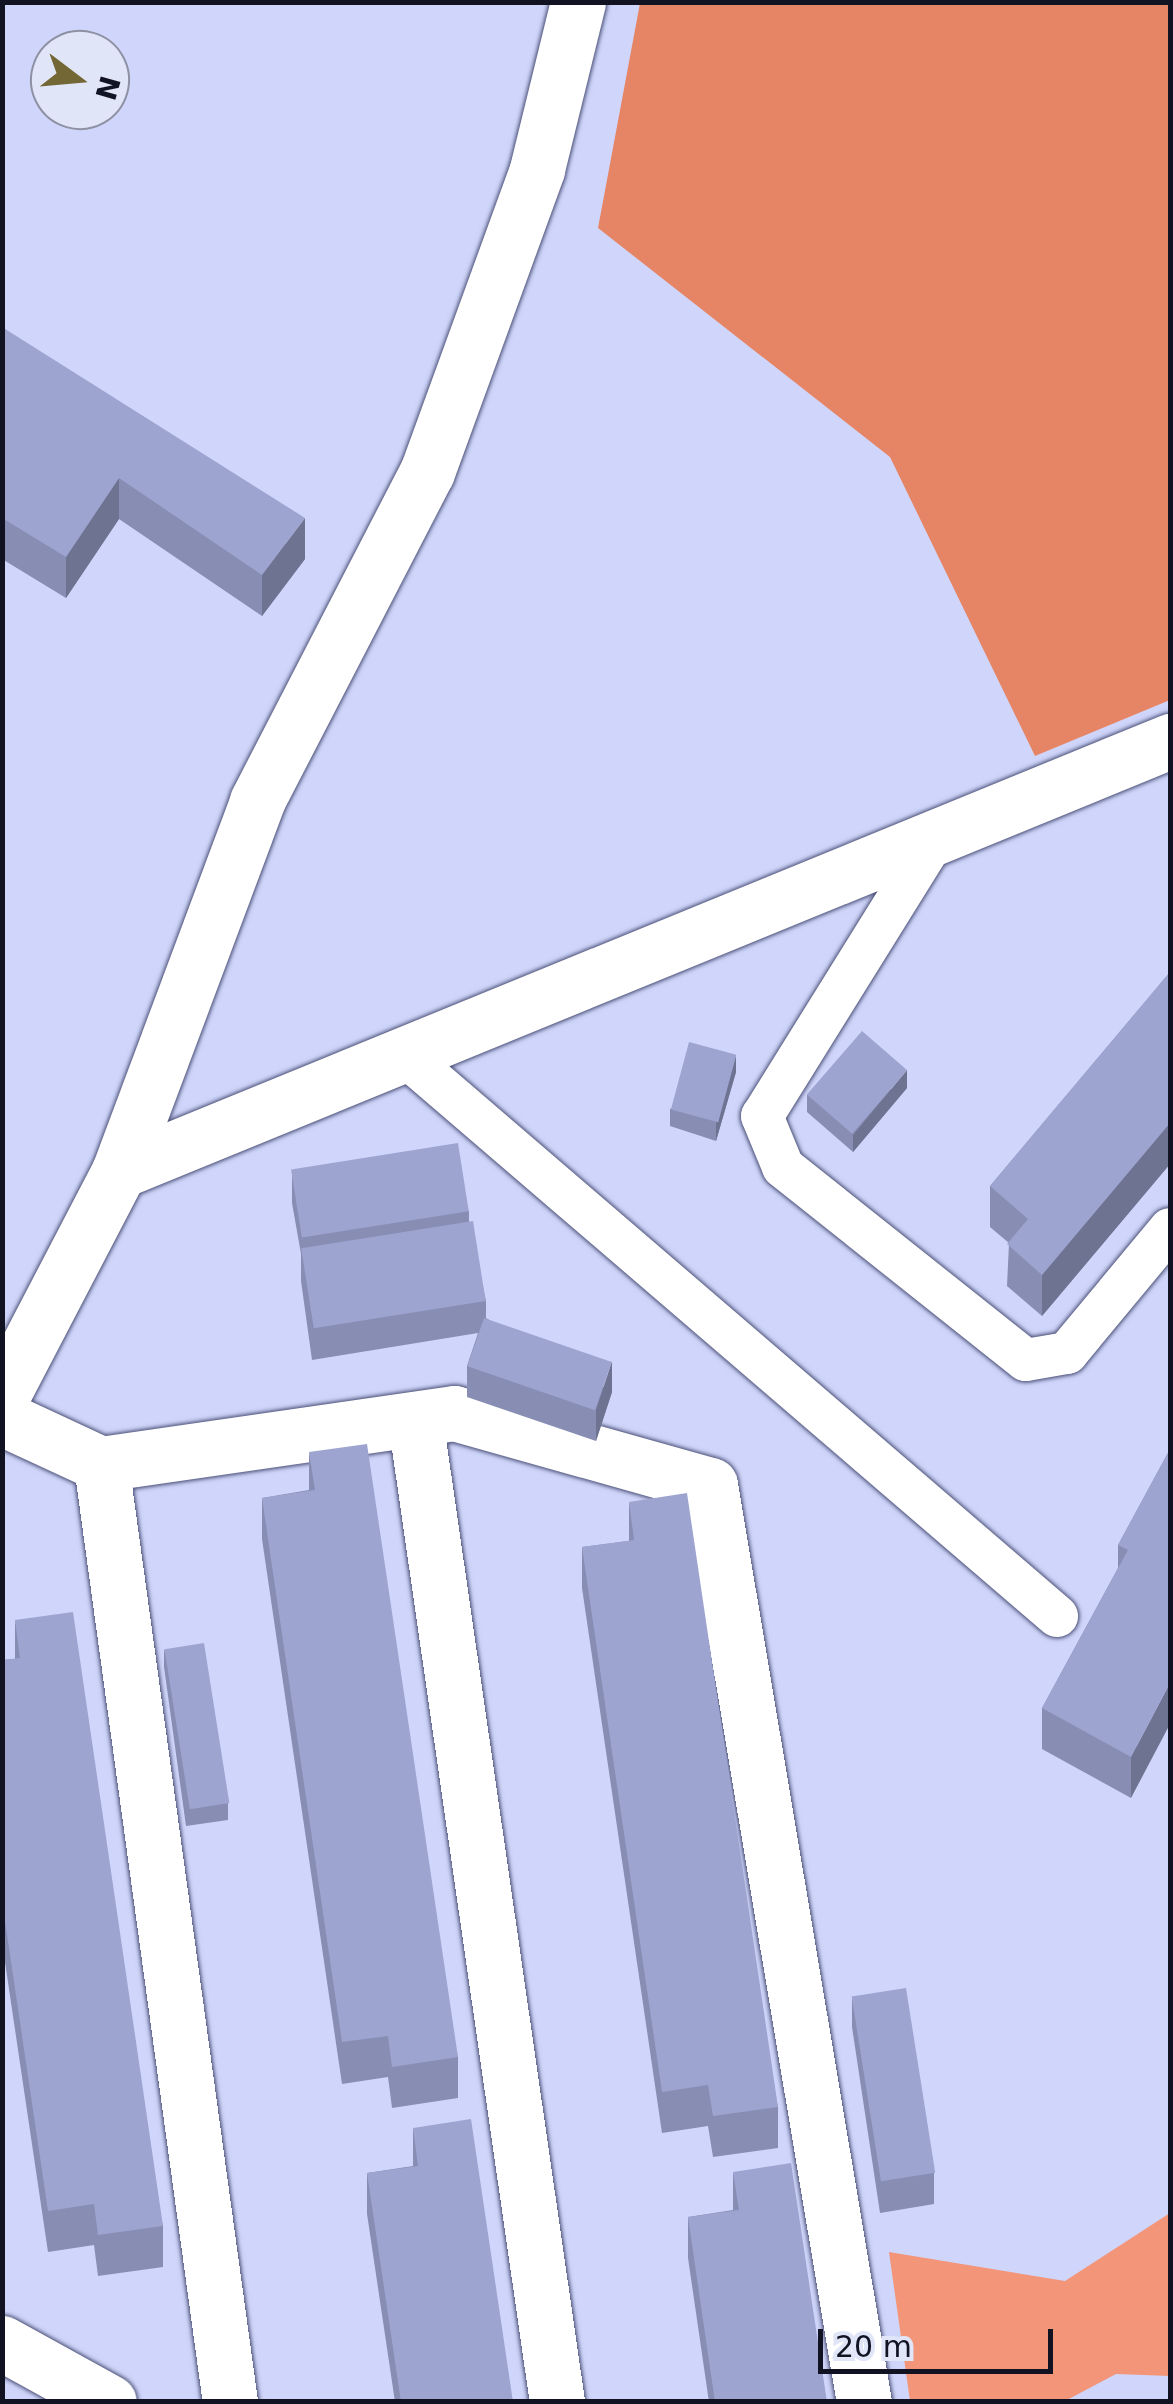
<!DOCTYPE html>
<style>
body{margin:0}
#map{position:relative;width:1173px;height:2404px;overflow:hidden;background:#d0d6fb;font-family:"DejaVu Sans",sans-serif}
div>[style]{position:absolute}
.green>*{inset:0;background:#f29579}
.forest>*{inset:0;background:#e68566}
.roads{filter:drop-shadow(0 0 2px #4b5077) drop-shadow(0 0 2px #4b5077)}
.lane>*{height:42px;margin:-21px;padding:0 21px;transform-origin:21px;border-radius:21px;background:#fff}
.street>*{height:55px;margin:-27.5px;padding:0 27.5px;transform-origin:27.5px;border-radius:27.5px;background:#fff}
.wall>*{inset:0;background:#878db3}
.shaded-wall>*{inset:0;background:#6e7392}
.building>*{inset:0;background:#9da4d0;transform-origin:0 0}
span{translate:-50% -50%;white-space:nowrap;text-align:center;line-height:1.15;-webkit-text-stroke:8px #e1e5f8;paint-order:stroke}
.frame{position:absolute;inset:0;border:5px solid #111323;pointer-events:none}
.north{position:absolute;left:30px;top:30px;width:100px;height:100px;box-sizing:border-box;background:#e1e5f8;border:2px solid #8e91a3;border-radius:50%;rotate:106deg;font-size:28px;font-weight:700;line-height:40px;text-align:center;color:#111323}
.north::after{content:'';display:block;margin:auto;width:35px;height:45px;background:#736835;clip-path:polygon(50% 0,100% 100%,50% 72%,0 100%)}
.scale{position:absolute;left:818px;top:2329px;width:235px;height:45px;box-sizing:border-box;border:5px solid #111323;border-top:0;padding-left:12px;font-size:30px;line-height:35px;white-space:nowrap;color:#111323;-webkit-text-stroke:8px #e1e5f8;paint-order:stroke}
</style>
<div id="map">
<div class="green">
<div style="clip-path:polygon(1170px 2213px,1170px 2376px,1116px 2374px,1065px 2401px,910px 2401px,889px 2252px,1065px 2281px)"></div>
</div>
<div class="forest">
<div style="clip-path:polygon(640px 3px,1170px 3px,1170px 700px,1035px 756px,890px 457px,598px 228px)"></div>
</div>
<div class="roads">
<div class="lane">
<div style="left:936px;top:837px;width:329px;rotate:121.9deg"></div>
<div style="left:762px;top:1116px;width:55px;rotate:67.6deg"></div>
<div style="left:783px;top:1167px;width:310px;rotate:38.5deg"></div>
<div style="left:1026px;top:1360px;width:42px;rotate:-9.7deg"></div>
<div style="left:1067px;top:1353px;width:161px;rotate:-50.3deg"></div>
<div style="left:404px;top:1055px;width:861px;rotate:40.67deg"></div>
</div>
<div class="street">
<div style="left:119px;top:1171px;width:1136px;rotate:-22.25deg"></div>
<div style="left:2px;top:1396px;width:254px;rotate:-62.5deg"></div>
<div style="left:119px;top:1171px;width:395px;rotate:-69.5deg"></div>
<div style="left:257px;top:801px;width:370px;rotate:-62.7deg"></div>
<div style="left:427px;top:472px;width:322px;rotate:-70deg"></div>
<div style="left:537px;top:169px;width:172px;rotate:-76.2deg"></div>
<div style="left:2px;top:1418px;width:109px;rotate:24.9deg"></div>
<div style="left:101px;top:1464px;width:357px;rotate:-8.2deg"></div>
<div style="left:454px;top:1413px;width:266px;rotate:15.7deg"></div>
<div style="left:710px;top:1485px;width:930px;rotate:80.47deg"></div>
<div style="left:415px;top:1419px;width:993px;rotate:81.78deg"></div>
<div style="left:101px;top:1464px;width:947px;rotate:82.17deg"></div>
<div style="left:2px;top:2343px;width:122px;rotate:28.9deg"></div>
</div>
</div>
<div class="wall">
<div style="clip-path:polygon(2px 327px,305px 559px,262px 616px,119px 519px,66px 598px,2px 559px)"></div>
<div style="clip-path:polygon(1170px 972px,1170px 1164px,1042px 1316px,1007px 1286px,1009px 1243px,990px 1227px,990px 1186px)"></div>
<div style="clip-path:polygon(736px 1072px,716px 1141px,670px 1126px,670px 1109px)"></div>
<div style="clip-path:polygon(907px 1088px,853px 1152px,807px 1112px,807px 1095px)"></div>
<div style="clip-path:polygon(292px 1172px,469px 1211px,469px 1222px,486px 1301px,486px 1318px,612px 1392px,596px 1441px,467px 1397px,467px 1366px,478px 1333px,312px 1360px,301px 1281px,301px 1254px,292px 1203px)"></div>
<div style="clip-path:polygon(1170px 1449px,1131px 1798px,1042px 1749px,1042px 1708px,1118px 1568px,1118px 1545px)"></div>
<div style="clip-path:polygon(309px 1452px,458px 2057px,458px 2098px,392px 2108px,388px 2077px,342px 2084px,262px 1539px,262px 1498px,309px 1490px)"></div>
<div style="clip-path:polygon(629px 1502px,778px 2107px,778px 2148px,713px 2157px,708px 2126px,662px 2133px,582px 1588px,582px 1547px,629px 1541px)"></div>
<div style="clip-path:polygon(15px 1620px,163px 2226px,163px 2267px,98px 2276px,94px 2245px,48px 2252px,2px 1942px,2px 1660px,15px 1659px)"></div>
<div style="clip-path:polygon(164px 1649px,228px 1803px,228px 1820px,186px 1826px,164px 1667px)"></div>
<div style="clip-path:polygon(852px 1996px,934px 2173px,934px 2204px,880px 2213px,852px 2027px)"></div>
<div style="clip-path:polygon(413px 2128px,513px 2402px,395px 2402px,367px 2214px,367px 2173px,413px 2166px)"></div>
<div style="clip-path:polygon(733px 2172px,827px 2402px,709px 2402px,688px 2258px,688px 2217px,733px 2210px)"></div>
</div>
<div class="shaded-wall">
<div style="clip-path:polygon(119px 478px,119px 519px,66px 598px,66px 557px)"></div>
<div style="clip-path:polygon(305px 518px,305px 559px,262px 616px,262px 575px)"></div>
<div style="clip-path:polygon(736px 1055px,736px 1072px,716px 1141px,716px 1124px)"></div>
<div style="clip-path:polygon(907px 1070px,907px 1088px,853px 1152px,853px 1135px)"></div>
<div style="clip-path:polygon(1170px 1123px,1170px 1164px,1042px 1316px,1042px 1275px)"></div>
<div style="clip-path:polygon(612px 1361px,612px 1392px,596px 1441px,596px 1410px)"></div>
<div style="clip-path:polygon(1170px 1683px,1170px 1724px,1131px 1798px,1131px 1757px)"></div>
</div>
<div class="building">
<div style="clip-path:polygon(2px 327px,305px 518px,262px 575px,119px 478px,66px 557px,2px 518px)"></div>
<div style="clip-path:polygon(1170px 972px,1170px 1123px,1042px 1275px,1007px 1244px,1028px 1219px,990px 1186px)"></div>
<div style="left:862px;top:1031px;width:60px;height:84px;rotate:41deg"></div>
<div style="left:689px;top:1042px;width:49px;height:70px;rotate:15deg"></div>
<div style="left:458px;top:1143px;width:69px;height:169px;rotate:81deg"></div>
<div style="left:473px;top:1221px;width:81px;height:174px;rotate:81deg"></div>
<div style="left:484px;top:1318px;width:135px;height:51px;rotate:19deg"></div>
<div style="clip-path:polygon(367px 1444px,458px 2057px,392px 2067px,388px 2036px,342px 2042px,262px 1498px,315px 1490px,309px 1452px)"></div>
<div style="clip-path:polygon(1170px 1449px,1170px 1683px,1131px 1757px,1042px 1708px,1128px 1550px,1118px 1545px)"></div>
<div style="clip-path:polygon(687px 1493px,778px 2107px,713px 2116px,708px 2085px,662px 2092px,582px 1547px,634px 1540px,629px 1502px)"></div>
<div style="clip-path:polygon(73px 1612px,163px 2226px,98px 2235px,94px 2204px,48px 2211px,2px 1901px,2px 1660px,20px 1658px,15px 1620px)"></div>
<div style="left:204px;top:1643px;width:162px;height:40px;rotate:81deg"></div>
<div style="left:906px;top:1988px;width:187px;height:55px;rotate:81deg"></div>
<div style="clip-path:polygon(471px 2119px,513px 2402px,401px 2402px,367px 2173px,418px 2166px,413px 2128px)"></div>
<div style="clip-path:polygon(791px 2163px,827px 2402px,715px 2402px,688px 2217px,739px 2210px,733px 2172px)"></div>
</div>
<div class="frame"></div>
<div class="north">N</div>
<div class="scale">20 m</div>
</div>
